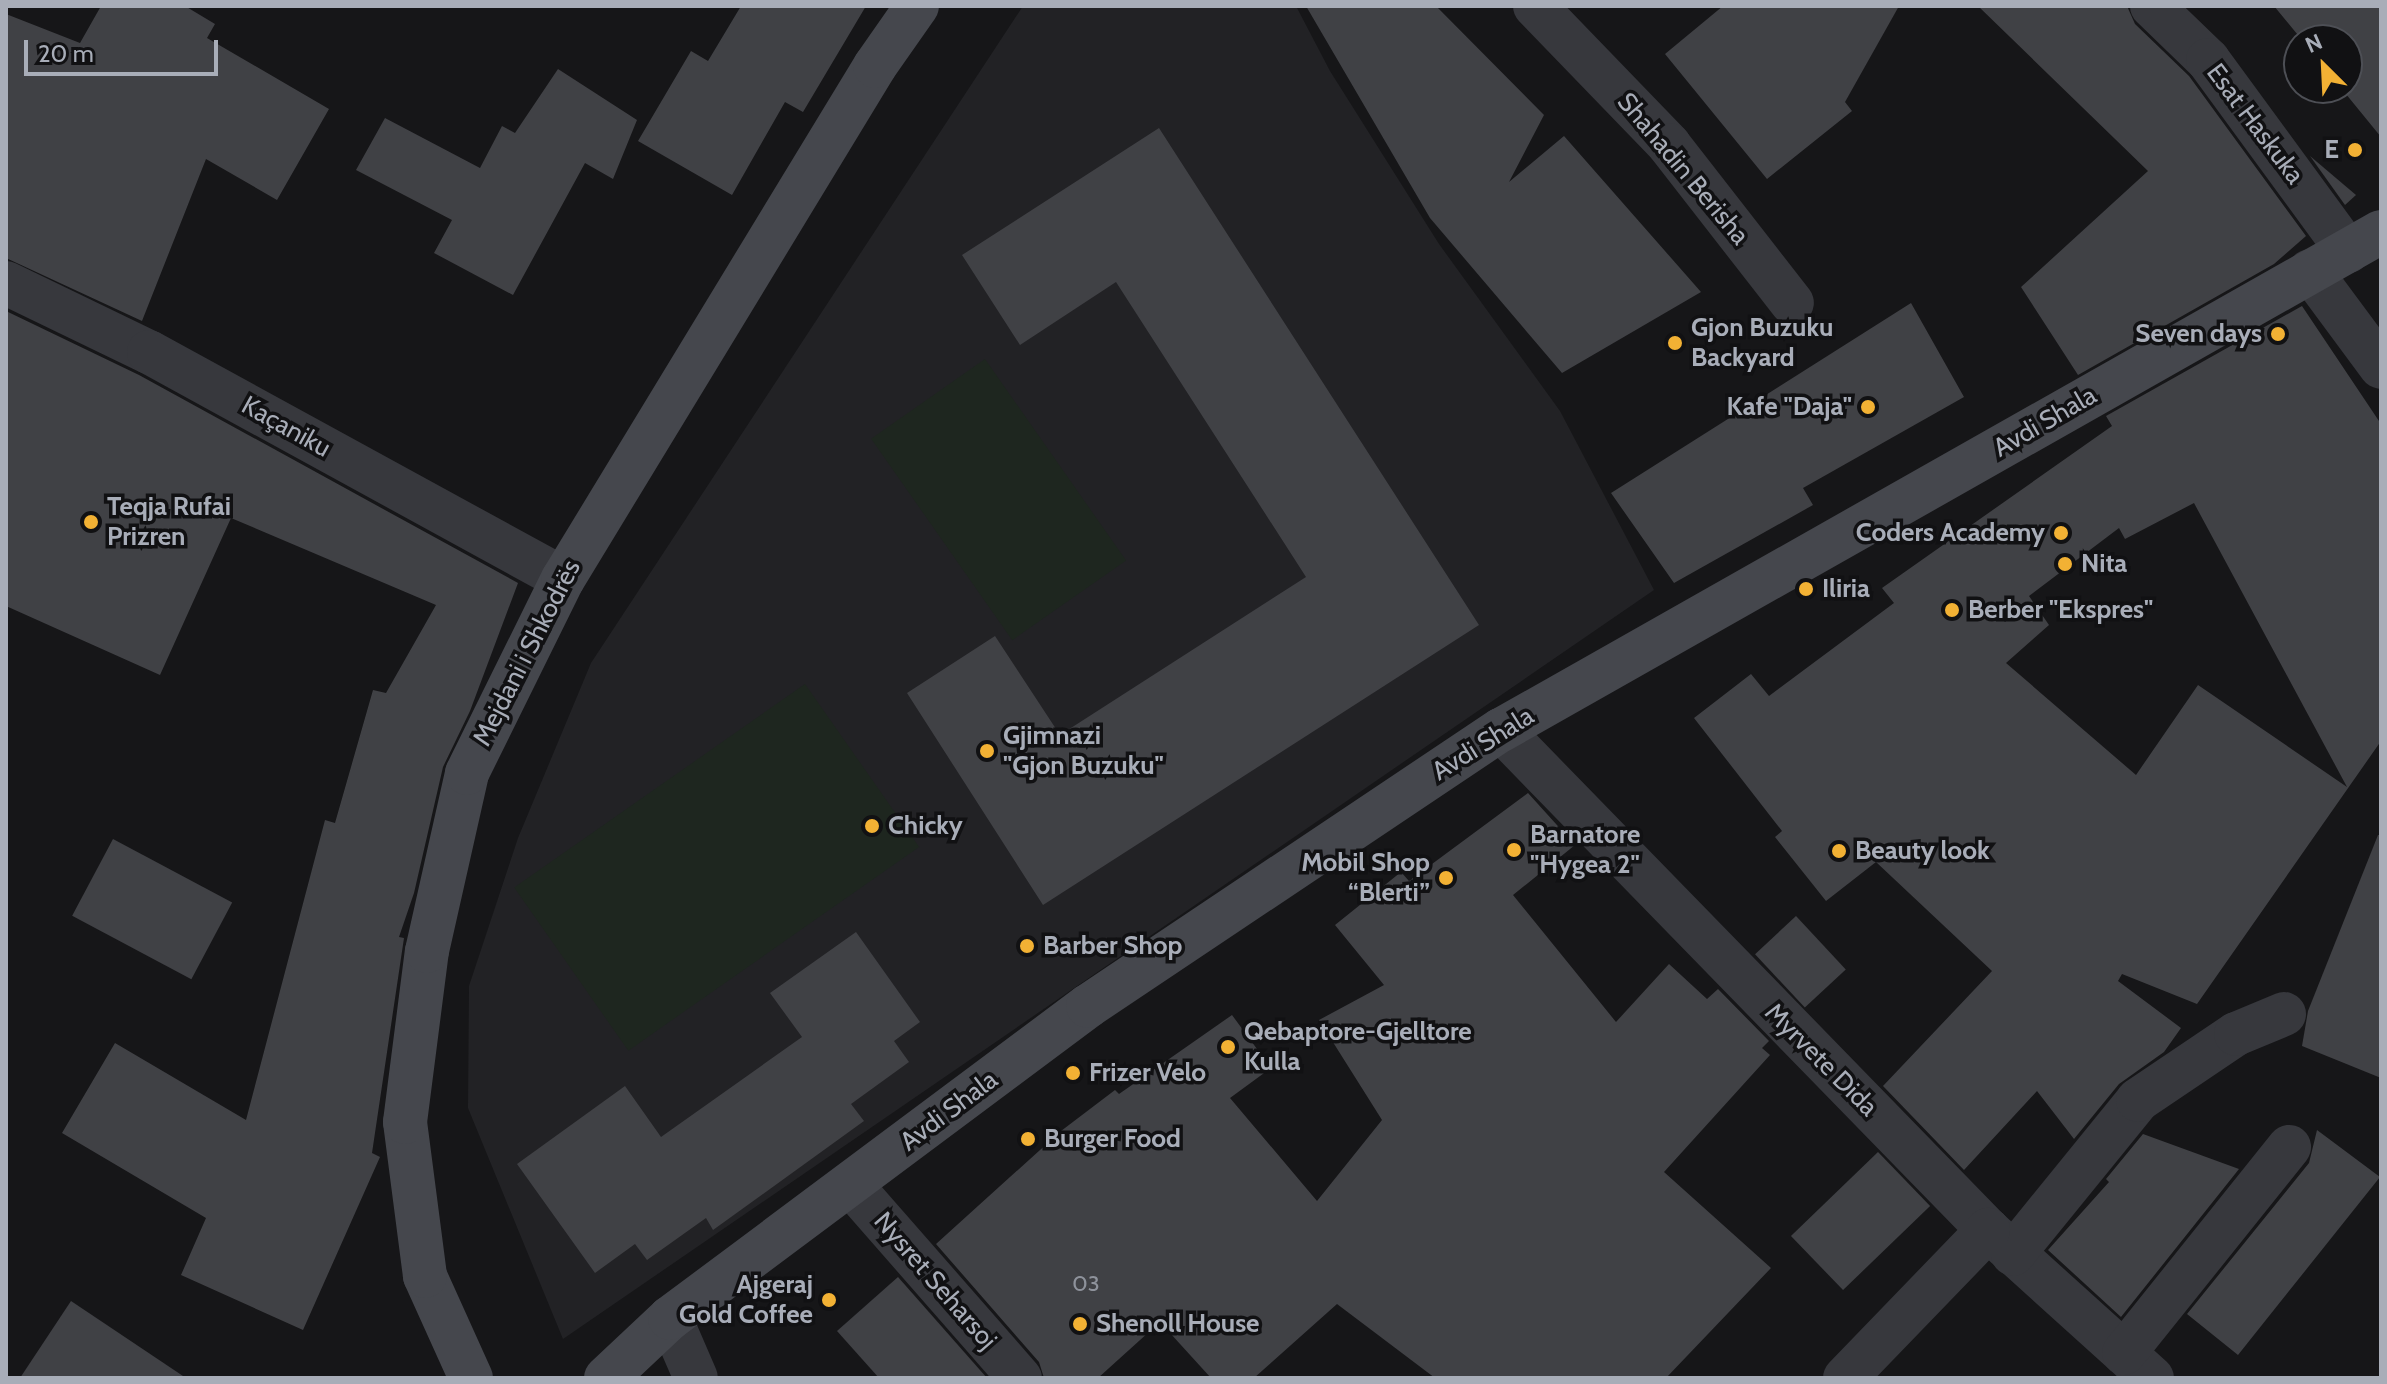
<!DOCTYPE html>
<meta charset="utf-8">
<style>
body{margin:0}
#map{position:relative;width:2387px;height:1384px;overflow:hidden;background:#161618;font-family:Cabin,sans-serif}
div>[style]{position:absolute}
.built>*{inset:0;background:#222225}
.green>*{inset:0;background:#1e261f;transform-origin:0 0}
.building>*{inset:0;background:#404145;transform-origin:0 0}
.street>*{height:44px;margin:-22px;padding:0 22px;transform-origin:22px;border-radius:22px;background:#37383d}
.secondary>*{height:44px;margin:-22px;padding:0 22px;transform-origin:22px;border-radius:22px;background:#45474d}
.dots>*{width:22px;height:22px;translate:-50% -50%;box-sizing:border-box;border:4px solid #111113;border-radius:50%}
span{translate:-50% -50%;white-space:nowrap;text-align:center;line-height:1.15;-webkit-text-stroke:7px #111113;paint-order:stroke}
.number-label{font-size:22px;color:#8e929b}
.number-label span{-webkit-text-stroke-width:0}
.street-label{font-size:26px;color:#a8adb8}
.poi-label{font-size:26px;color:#a8adb8;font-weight:700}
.right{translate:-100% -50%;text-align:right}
.left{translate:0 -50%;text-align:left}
.frame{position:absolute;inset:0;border:8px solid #a8adb8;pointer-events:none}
.north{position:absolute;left:2283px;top:24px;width:80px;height:80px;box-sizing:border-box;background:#111113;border:2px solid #4d4f55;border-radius:50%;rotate:336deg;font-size:22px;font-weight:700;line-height:32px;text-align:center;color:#a8adb8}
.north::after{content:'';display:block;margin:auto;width:28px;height:36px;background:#f2b134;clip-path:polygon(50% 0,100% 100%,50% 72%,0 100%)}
.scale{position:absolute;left:24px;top:40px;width:194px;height:36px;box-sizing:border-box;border:4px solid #a8adb8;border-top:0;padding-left:10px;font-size:24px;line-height:28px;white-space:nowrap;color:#a8adb8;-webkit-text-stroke:6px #111113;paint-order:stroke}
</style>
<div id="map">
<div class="built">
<div style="clip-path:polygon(1023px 6px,1296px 6px,1330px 71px,1439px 244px,1560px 411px,1654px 590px,563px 1339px,468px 1108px,469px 986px,518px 838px,591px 663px)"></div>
</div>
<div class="green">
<div style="left:985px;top:359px;width:246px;height:139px;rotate:55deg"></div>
<div style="left:805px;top:684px;width:199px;height:355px;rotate:55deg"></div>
</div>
<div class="building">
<div style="clip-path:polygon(101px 6px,185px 6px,215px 24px,207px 38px,329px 109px,277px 200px,206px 159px,142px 321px,6px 258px,6px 14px,80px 43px)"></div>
<div style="clip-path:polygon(741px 6px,866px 6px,803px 112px,785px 102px,732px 195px,638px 141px,691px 51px,708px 61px)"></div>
<div style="clip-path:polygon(1306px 6px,1436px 6px,1544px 115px,1509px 182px,1564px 136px,1701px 292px,1562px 373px,1430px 218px)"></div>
<div style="clip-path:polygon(1723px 6px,1899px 6px,1845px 102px,1852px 111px,1767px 179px,1665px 54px)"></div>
<div style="clip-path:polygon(1978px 6px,2127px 6px,2135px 24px,2189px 76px,2306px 236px,2274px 264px,2078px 375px,2021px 287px,2148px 171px)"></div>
<div style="clip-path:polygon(2274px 6px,2381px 6px,2381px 137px,2341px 88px,2347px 88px,2347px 40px,2302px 40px)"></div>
<div style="clip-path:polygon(558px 69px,637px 120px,613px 179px,585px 163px,513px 295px,434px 253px,452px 220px,356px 170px,385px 118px,480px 168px,502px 126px,515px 133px)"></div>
<div style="clip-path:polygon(1159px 128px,1479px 625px,1043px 905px,907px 693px,995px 636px,1060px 735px,1306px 577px,1116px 282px,1020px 345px,962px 255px)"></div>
<div style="clip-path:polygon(2310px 156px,2356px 195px,2345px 205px)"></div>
<div style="clip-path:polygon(1911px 303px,1964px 397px,1803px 488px,1813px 505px,1674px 583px,1611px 493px)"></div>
<div style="clip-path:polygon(evenodd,2302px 306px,2381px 424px,2381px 741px,2197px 1004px,2122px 974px,2118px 981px,2181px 1028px,2164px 1052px,2119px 1084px,2074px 1139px,2037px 1091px,1964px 1170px,1883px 1086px,1992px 971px,1876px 862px,1826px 901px,1775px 837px,1782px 831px,1694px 718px,1751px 674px,1769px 696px,1894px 603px,1882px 588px,2112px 426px,2106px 416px,2302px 306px,2194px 503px,2347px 787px,2198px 685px,2136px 775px,2006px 663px,2049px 625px,2029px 596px,2119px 528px,2125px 539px,2194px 503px)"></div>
<div style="clip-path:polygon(6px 311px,139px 375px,518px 583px,470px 711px,443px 767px,414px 893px,399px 937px,404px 938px,372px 1153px,380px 1157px,303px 1330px,181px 1275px,206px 1218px,62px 1133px,115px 1043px,246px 1120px,325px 820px,335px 823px,373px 690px,386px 693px,436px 605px,231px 518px,160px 675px,6px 606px)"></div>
<div style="clip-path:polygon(1528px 793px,1575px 845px,1513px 895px,1616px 1022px,1669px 964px,1707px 999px,1718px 989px,1769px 1041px,1762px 1048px,1770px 1055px,1664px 1172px,1771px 1268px,1666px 1378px,1435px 1378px,1337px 1304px,1254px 1378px,1211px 1378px,1160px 1322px,1098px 1378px,1044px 1378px,1039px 1362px,936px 1244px,1061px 1131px,1115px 1090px,1119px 1094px,1232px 1015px,1271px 1068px,1230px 1098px,1317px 1201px,1382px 1120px,1319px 1020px,1384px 985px,1335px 925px,1401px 872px,1409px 881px)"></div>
<div style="clip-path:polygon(2378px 835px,2381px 835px,2381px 1078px,2302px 1046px,2308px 1011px)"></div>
<div style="left:113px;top:839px;width:135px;height:87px;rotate:28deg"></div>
<div style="left:1796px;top:916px;width:73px;height:56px;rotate:47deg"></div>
<div style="clip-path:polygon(856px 932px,920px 1022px,894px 1041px,909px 1062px,851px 1104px,864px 1121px,713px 1230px,706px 1218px,647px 1260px,635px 1244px,595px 1273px,517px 1164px,625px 1086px,661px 1137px,802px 1037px,770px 993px)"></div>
<div style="clip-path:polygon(2317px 1130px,2380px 1177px,2238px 1355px,2187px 1314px,2309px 1163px)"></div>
<div style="clip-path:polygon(2143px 1134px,2239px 1169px,2121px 1317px,2048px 1250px,2109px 1182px,2106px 1179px)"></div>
<div style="left:1878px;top:1152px;width:75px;height:121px;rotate:46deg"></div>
<div style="clip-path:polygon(898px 1277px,987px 1378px,879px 1378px,837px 1331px)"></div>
<div style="clip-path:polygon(71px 1301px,186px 1378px,20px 1378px)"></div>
</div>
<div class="street">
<div style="left:1535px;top:6px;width:193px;rotate:46deg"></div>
<div style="left:1669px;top:145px;width:200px;rotate:52.1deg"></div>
<div style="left:2152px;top:6px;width:78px;rotate:44deg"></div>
<div style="left:2208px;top:60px;width:237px;rotate:53.8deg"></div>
<div style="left:2310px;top:271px;width:119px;rotate:53.5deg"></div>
<div style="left:6px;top:283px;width:159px;rotate:25.8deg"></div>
<div style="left:149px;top:352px;width:472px;rotate:28.7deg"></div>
<div style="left:1501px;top:730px;width:698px;rotate:45.75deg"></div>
<div style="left:1988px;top:1230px;width:221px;rotate:42.1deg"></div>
<div style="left:850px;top:1184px;width:258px;rotate:48.8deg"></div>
<div style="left:2013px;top:1254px;width:198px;rotate:-50.9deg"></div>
<div style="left:2138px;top:1100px;width:118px;rotate:-34deg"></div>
<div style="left:2236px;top:1034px;width:52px;rotate:-22.6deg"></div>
<div style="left:670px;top:1318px;width:65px;rotate:66.6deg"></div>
<div style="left:2124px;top:1353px;width:264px;rotate:-51.3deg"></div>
<div style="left:1845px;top:1378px;width:206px;rotate:-46deg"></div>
</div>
<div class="secondary">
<div style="left:471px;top:1378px;width:112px;rotate:-114.3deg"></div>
<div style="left:425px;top:1276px;width:155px;rotate:-97.4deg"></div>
<div style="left:405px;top:1122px;width:172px;rotate:-82.7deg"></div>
<div style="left:427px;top:951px;width:182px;rotate:-77.3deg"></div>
<div style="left:467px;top:773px;width:216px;rotate:-63.7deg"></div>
<div style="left:563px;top:579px;width:600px;rotate:-58.69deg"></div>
<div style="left:875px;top:66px;width:73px;rotate:-55deg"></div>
<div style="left:606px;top:1378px;width:88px;rotate:-43.2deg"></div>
<div style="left:670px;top:1318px;width:522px;rotate:-36.74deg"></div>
<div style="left:1088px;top:1006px;width:497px;rotate:-33.8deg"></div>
<div style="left:1501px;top:730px;width:1011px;rotate:-29.51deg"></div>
</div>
<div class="dots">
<div style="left:2355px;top:150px;background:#f2b134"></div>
<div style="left:2278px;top:334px;background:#f2b134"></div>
<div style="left:1675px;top:343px;background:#f2b134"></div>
<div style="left:1868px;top:407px;background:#f2b134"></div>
<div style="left:91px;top:522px;background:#f2b134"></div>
<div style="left:2061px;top:533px;background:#f2b134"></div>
<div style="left:2065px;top:564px;background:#f2b134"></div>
<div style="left:1806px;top:589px;background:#f2b134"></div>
<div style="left:1952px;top:610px;background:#f2b134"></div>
<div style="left:987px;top:751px;background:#f2b134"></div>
<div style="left:872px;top:826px;background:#f2b134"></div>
<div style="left:1514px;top:850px;background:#f2b134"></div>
<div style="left:1839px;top:851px;background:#f2b134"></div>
<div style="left:1446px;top:878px;background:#f2b134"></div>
<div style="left:1027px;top:946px;background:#f2b134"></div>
<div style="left:1228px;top:1047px;background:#f2b134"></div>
<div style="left:1073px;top:1073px;background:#f2b134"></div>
<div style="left:1028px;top:1139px;background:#f2b134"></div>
<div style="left:829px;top:1300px;background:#f2b134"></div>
<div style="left:1080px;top:1324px;background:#f2b134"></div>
</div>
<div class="number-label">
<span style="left:1086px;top:1284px">03</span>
</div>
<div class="street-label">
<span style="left:2255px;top:124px;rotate:53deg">Esat Haskuka</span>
<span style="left:1683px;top:169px;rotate:50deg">Shahadin Berisha</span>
<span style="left:2045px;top:422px;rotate:-30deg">Avdi Shala</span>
<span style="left:286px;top:427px;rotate:29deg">Kaçaniku</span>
<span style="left:527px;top:653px;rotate:-63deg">Mejdani i Shkodrës</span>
<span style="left:1483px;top:744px;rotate:-32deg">Avdi Shala</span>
<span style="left:1821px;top:1060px;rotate:45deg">Myrvete Dida</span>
<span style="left:949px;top:1111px;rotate:-37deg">Avdi Shala</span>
<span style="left:935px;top:1281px;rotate:49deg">Nysret Seharsoj</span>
</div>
<div class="poi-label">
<span class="right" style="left:2339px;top:150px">E</span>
<span class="left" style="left:1691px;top:343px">Gjon Buzuku<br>Backyard</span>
<span class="right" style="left:2262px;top:334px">Seven days</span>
<span class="right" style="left:1852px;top:407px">Kafe "Daja"</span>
<span class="left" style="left:107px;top:522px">Teqja Rufai<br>Prizren</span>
<span class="right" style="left:2045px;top:533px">Coders Academy</span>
<span class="left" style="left:2081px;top:564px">Nita</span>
<span class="left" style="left:1822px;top:589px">Iliria</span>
<span class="left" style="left:1968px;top:610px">Berber "Ekspres"</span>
<span class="left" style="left:1003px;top:751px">Gjimnazi<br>"Gjon Buzuku"</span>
<span class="left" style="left:888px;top:826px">Chicky</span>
<span class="left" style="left:1530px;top:850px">Barnatore<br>"Hygea 2"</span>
<span class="left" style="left:1855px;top:851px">Beauty look</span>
<span class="right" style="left:1430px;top:878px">Mobil Shop<br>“Blerti”</span>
<span class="left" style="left:1043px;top:946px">Barber Shop</span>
<span class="left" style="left:1244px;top:1047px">Qebaptore-Gjelltore<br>Kulla</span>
<span class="left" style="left:1089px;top:1073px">Frizer Velo</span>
<span class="left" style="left:1044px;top:1139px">Burger Food</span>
<span class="right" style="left:813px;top:1300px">Ajgeraj<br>Gold Coffee</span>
<span class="left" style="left:1096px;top:1324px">Shenoll House</span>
</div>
<div class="frame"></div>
<div class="north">N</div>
<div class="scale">20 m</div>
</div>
